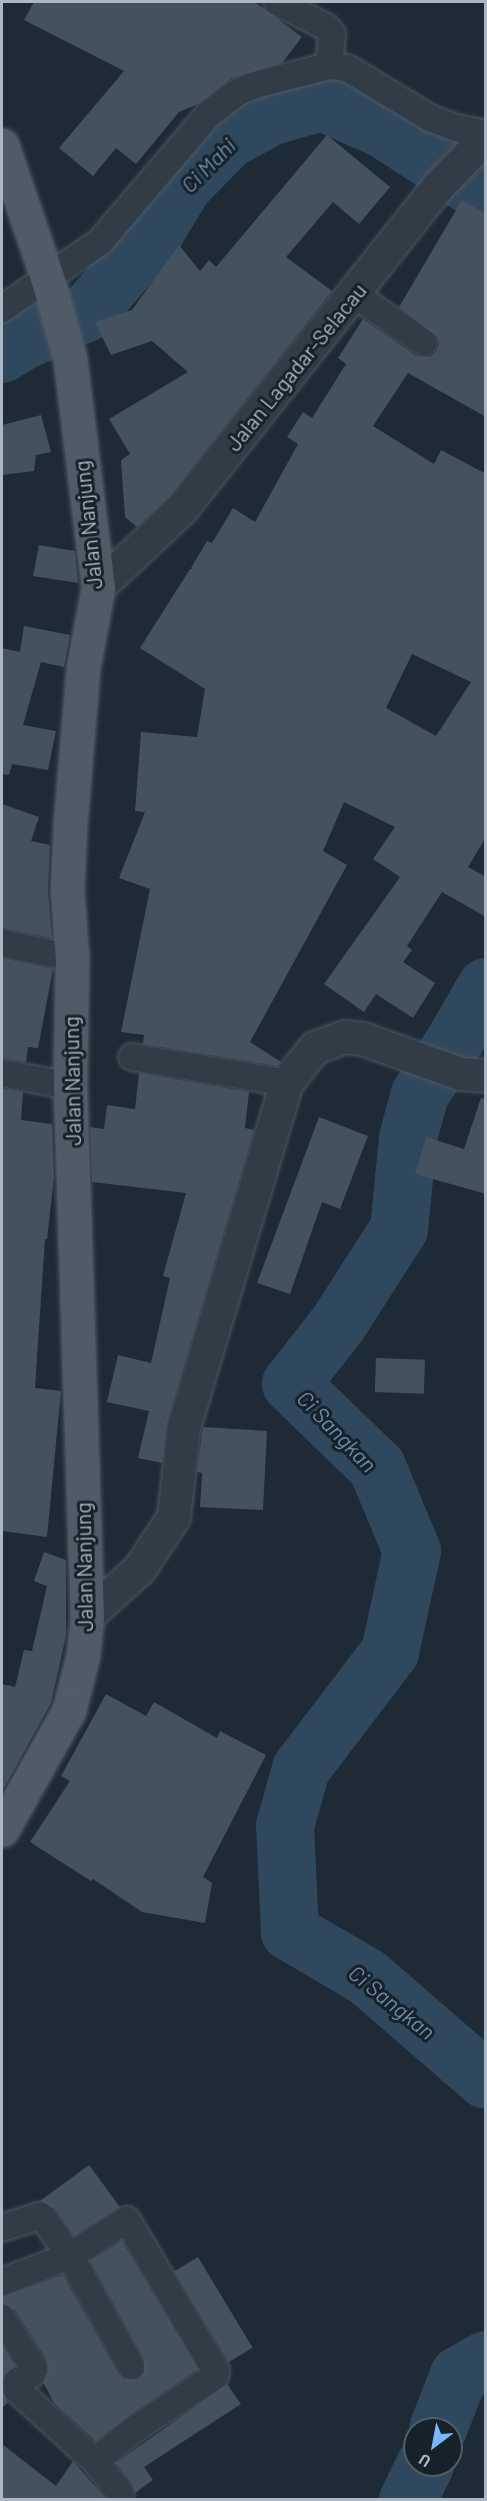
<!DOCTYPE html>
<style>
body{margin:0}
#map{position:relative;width:487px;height:2501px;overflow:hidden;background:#1e2a35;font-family:Barlow,sans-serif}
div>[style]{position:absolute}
.river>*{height:58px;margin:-29px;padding:0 29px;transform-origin:29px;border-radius:29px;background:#30485e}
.building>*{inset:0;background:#445260;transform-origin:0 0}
.roads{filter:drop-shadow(0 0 2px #4c5761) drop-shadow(0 0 2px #4c5761)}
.minor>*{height:26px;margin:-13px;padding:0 13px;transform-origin:13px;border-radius:13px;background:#313c46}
.tertiary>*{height:32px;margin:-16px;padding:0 16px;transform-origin:16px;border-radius:16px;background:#313c46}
.primary>*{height:33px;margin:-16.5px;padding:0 16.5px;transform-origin:16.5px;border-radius:16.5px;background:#4f5b66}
span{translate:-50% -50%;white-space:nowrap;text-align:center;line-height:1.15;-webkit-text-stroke:6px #17212a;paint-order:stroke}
.street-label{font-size:21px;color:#abb7c4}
.water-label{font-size:22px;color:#6a8baa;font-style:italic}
.frame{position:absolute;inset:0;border:3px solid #abb7c4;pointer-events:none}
.north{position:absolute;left:403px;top:2417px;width:60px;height:60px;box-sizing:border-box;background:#17212a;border:2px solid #525d68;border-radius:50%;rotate:212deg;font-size:16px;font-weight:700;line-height:24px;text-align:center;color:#abb7c4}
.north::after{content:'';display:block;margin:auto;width:21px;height:27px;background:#78b8fb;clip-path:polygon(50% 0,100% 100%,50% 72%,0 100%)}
</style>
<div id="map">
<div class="river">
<div style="left:2px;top:354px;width:22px;rotate:-32deg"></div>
<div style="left:21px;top:342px;width:73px;rotate:-24.1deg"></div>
<div style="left:88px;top:312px;width:96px;rotate:-49.2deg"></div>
<div style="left:151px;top:239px;width:62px;rotate:-58.9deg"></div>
<div style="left:183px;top:186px;width:64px;rotate:-45.6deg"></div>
<div style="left:228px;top:140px;width:50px;rotate:-28.6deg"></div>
<div style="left:272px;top:116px;width:52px;rotate:-15.6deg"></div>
<div style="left:322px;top:102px;width:67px;rotate:23.9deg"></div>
<div style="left:383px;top:129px;width:123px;rotate:33deg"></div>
<div style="left:486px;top:987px;width:66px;rotate:120.1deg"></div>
<div style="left:453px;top:1044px;width:60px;rotate:123.4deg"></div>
<div style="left:420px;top:1094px;width:46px;rotate:105.3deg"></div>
<div style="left:408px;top:1138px;width:91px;rotate:95.6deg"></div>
<div style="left:399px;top:1229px;width:113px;rotate:122.7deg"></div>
<div style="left:338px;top:1324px;width:76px;rotate:128.1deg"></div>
<div style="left:291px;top:1384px;width:120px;rotate:44deg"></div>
<div style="left:377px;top:1467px;width:91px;rotate:67.4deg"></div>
<div style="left:412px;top:1551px;width:103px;rotate:102.3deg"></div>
<div style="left:390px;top:1652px;width:147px;rotate:127.3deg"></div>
<div style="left:301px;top:1769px;width:59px;rotate:105.7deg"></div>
<div style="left:285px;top:1826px;width:106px;rotate:87.3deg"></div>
<div style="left:290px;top:1932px;width:89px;rotate:30.3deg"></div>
<div style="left:367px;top:1977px;width:157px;rotate:40.9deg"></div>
<div style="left:438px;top:2429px;width:58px;rotate:-68.7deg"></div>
<div style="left:459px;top:2375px;width:31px;rotate:-29deg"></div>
<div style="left:408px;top:2500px;width:39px;rotate:-64deg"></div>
</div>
<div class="building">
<div style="clip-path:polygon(34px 2px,255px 2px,302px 37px,282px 63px,232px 78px,198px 104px,179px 112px,136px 164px,116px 148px,93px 176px,59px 148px,124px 71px,24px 20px)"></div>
<div style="clip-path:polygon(327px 135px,390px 187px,359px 224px,333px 202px,286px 257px,332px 291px,169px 497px,137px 527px,125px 517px,121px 460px,130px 454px,109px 419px,188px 372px,152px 341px,111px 355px,95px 322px,132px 310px,179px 245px,200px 271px,209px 260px,216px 267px)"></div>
<div style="clip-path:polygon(evenodd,462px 200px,486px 214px,486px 417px,408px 373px,373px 426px,434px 464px,441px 450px,486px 474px,486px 837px,468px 867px,486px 877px,486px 917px,442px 892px,407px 946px,412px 950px,403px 962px,435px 983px,413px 1018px,376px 994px,364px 1012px,324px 984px,400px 877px,373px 859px,395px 827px,344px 802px,323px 851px,347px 865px,250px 1042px,281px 1062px,277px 1066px,143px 1044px,144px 1035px,121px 1032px,150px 889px,119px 878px,145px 812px,135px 811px,141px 732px,197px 737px,205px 689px,140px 648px,190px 569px,193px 569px,191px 568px,207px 541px,212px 543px,233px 508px,255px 522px,298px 444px,287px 437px,303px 412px,312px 418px,346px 364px,338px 358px,363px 319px,416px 356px,430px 357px,436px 352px,439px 344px,437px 336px,399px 307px,462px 200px,412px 654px,471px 682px,436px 736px,386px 708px,412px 654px)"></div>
<div style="clip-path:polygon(41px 415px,51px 452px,36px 455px,34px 471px,2px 475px,2px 425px)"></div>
<div style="clip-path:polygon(39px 545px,75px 551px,78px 583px,33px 576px)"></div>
<div style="clip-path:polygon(24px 626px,70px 635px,64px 667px,41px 662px,23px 725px,56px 731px,48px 770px,12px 764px,9px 775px,2px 774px,2px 648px,20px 652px)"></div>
<div style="clip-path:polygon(2px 804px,39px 817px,31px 841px,50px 845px,48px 890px,52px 938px,2px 928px)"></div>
<div style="clip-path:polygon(2px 958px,53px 969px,38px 1048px,28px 1047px,26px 1062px,2px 1058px)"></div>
<div style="clip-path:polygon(139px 1073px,249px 1092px,245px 1128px,254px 1130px,167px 1423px,162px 1463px,138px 1458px,149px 1411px,107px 1402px,118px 1355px,151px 1363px,170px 1278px,163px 1276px,186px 1193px,92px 1182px,90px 1127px,104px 1129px,107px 1105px,135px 1109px)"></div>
<div style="clip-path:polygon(2px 1088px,23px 1092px,21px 1120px,52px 1124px,54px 1177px,47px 1239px,45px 1239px,35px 1388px,61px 1391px,47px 1537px,2px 1531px)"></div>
<div style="clip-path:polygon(481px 1098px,486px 1099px,486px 1194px,415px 1174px,426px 1137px,464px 1149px)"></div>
<div style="clip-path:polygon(319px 1117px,368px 1136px,340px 1209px,322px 1202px,290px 1294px,257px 1283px)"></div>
<div style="left:376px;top:1358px;width:49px;height:34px;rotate:2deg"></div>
<div style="clip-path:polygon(203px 1427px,267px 1431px,263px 1510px,200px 1507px,202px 1473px,197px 1472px)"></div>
<div style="clip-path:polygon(44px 1552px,66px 1560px,66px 1636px,51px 1703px,2px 1792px,2px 1684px,15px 1687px,24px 1650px,32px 1651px,47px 1586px,34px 1581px)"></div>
<div style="clip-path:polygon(106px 1694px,146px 1716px,154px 1702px,217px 1738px,220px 1731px,266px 1755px,203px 1877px,212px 1883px,205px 1923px,142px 1912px,93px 1879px,91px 1881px,30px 1842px,70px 1781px,61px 1776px)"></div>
<div style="clip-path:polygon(89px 2165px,120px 2207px,74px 2236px,55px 2209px,40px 2201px)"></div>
<div style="clip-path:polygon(122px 2241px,198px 2369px,127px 2417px,96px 2441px,54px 2403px,43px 2382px,48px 2372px,47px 2360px,15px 2310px,2px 2303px,2px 2297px,63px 2275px,118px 2373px,124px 2379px,138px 2379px,144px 2373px,144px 2359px,90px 2261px)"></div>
<div style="left:198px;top:2257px;width:106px;height:28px;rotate:59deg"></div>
<div style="clip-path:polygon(2px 2345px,15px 2366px,4px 2375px,2px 2390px,8px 2402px,2px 2408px)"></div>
<div style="clip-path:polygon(227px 2384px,241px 2404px,144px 2467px,153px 2480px,135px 2493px,132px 2484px,116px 2463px)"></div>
<div style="clip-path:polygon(2px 2444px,56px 2486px,73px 2461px,106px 2499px,2px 2499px)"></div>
</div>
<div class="roads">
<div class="minor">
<div style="left:277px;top:2px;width:55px;rotate:27deg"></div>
<div style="left:326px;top:27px;width:9px;rotate:49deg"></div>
<div style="left:332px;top:34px;width:32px;rotate:95deg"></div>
<div style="left:354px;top:294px;width:85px;rotate:35deg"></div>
<div style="left:2px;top:309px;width:119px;rotate:-34.4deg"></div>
<div style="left:100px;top:242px;width:168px;rotate:-49.6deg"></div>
<div style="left:209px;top:114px;width:36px;rotate:-37deg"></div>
<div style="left:238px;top:92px;width:18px;rotate:-22deg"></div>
<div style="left:255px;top:85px;width:76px;rotate:-14.4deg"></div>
<div style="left:329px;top:66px;width:18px;rotate:6deg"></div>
<div style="left:347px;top:68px;width:97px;rotate:31.1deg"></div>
<div style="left:430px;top:118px;width:28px;rotate:21deg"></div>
<div style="left:456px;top:128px;width:31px;rotate:11deg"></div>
<div style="left:2px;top:943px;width:72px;rotate:12.1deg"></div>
<div style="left:132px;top:1057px;width:157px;rotate:9.5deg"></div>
<div style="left:2px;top:1073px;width:69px;rotate:10.8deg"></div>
<div style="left:2px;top:2228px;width:40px;rotate:-18deg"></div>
<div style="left:40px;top:2216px;width:4px;rotate:34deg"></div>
<div style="left:43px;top:2218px;width:47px;rotate:54.6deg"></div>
<div style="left:70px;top:2256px;width:126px;rotate:61deg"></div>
<div style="left:2px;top:2282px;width:73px;rotate:-20.9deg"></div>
<div style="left:70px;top:2256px;width:67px;rotate:-32.3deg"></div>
<div style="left:127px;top:2220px;width:175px;rotate:59.5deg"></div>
<div style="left:216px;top:2371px;width:5px;rotate:101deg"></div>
<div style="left:215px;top:2376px;width:96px;rotate:146.5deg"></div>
<div style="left:135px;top:2429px;width:51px;rotate:141.3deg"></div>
<div style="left:2px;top:2318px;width:59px;rotate:57.4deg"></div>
<div style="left:34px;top:2368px;width:6px;rotate:108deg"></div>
<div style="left:32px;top:2374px;width:17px;rotate:152deg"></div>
<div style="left:17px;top:2382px;width:8px;rotate:90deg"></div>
<div style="left:17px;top:2390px;width:105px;rotate:42.3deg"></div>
<div style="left:95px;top:2461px;width:41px;rotate:52deg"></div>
</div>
<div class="tertiary">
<div style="left:98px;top:588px;width:115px;rotate:-43.2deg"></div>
<div style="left:182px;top:509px;width:410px;rotate:-51.5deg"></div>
<div style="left:437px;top:188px;width:70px;rotate:-45.6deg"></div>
<div style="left:87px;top:1617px;width:72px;rotate:-42.2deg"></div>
<div style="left:140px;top:1569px;width:62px;rotate:-56.8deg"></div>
<div style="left:174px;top:1517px;width:90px;rotate:-83.6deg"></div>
<div style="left:184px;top:1428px;width:360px;rotate:-73.4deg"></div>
<div style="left:287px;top:1083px;width:18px;rotate:-52deg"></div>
<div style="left:298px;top:1069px;width:27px;rotate:-51deg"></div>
<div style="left:315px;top:1048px;width:32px;rotate:-20deg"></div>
<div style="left:345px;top:1037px;width:18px;rotate:6deg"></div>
<div style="left:363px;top:1039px;width:103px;rotate:19.8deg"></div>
<div style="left:460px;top:1074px;width:26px;rotate:4deg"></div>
</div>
<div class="primary">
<div style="left:2px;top:145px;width:139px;rotate:71.2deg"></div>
<div style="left:47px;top:277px;width:85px;rotate:74.3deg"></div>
<div style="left:70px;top:359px;width:231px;rotate:83deg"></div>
<div style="left:98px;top:588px;width:81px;rotate:100.6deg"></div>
<div style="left:83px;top:668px;width:159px;rotate:94.7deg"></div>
<div style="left:70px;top:826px;width:63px;rotate:92.7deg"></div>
<div style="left:67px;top:889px;width:69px;rotate:85.9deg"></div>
<div style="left:72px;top:958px;width:128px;rotate:90.9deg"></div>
<div style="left:70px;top:1086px;width:531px;rotate:88.17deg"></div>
<div style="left:87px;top:1617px;width:38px;rotate:96deg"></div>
<div style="left:83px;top:1655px;width:57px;rotate:104.3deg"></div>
<div style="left:69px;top:1710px;width:137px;rotate:119.2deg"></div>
</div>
</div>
<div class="street-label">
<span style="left:296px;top:367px;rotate:-51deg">Jalan Lagadar-Selacau</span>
<span style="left:88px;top:525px;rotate:-96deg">Jalan Nanjung</span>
<span style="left:72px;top:1081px;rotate:-91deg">Jalan Nanjung</span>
<span style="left:84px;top:1567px;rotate:-91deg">Jalan Nanjung</span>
</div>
<div class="water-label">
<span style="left:208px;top:165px;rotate:-45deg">Ci Mahi</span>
<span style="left:337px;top:1431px;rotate:46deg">Ci Sangkan</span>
<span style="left:392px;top:2002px;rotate:39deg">Ci Sangkan</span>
</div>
<div class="frame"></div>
<div class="north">U</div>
</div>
